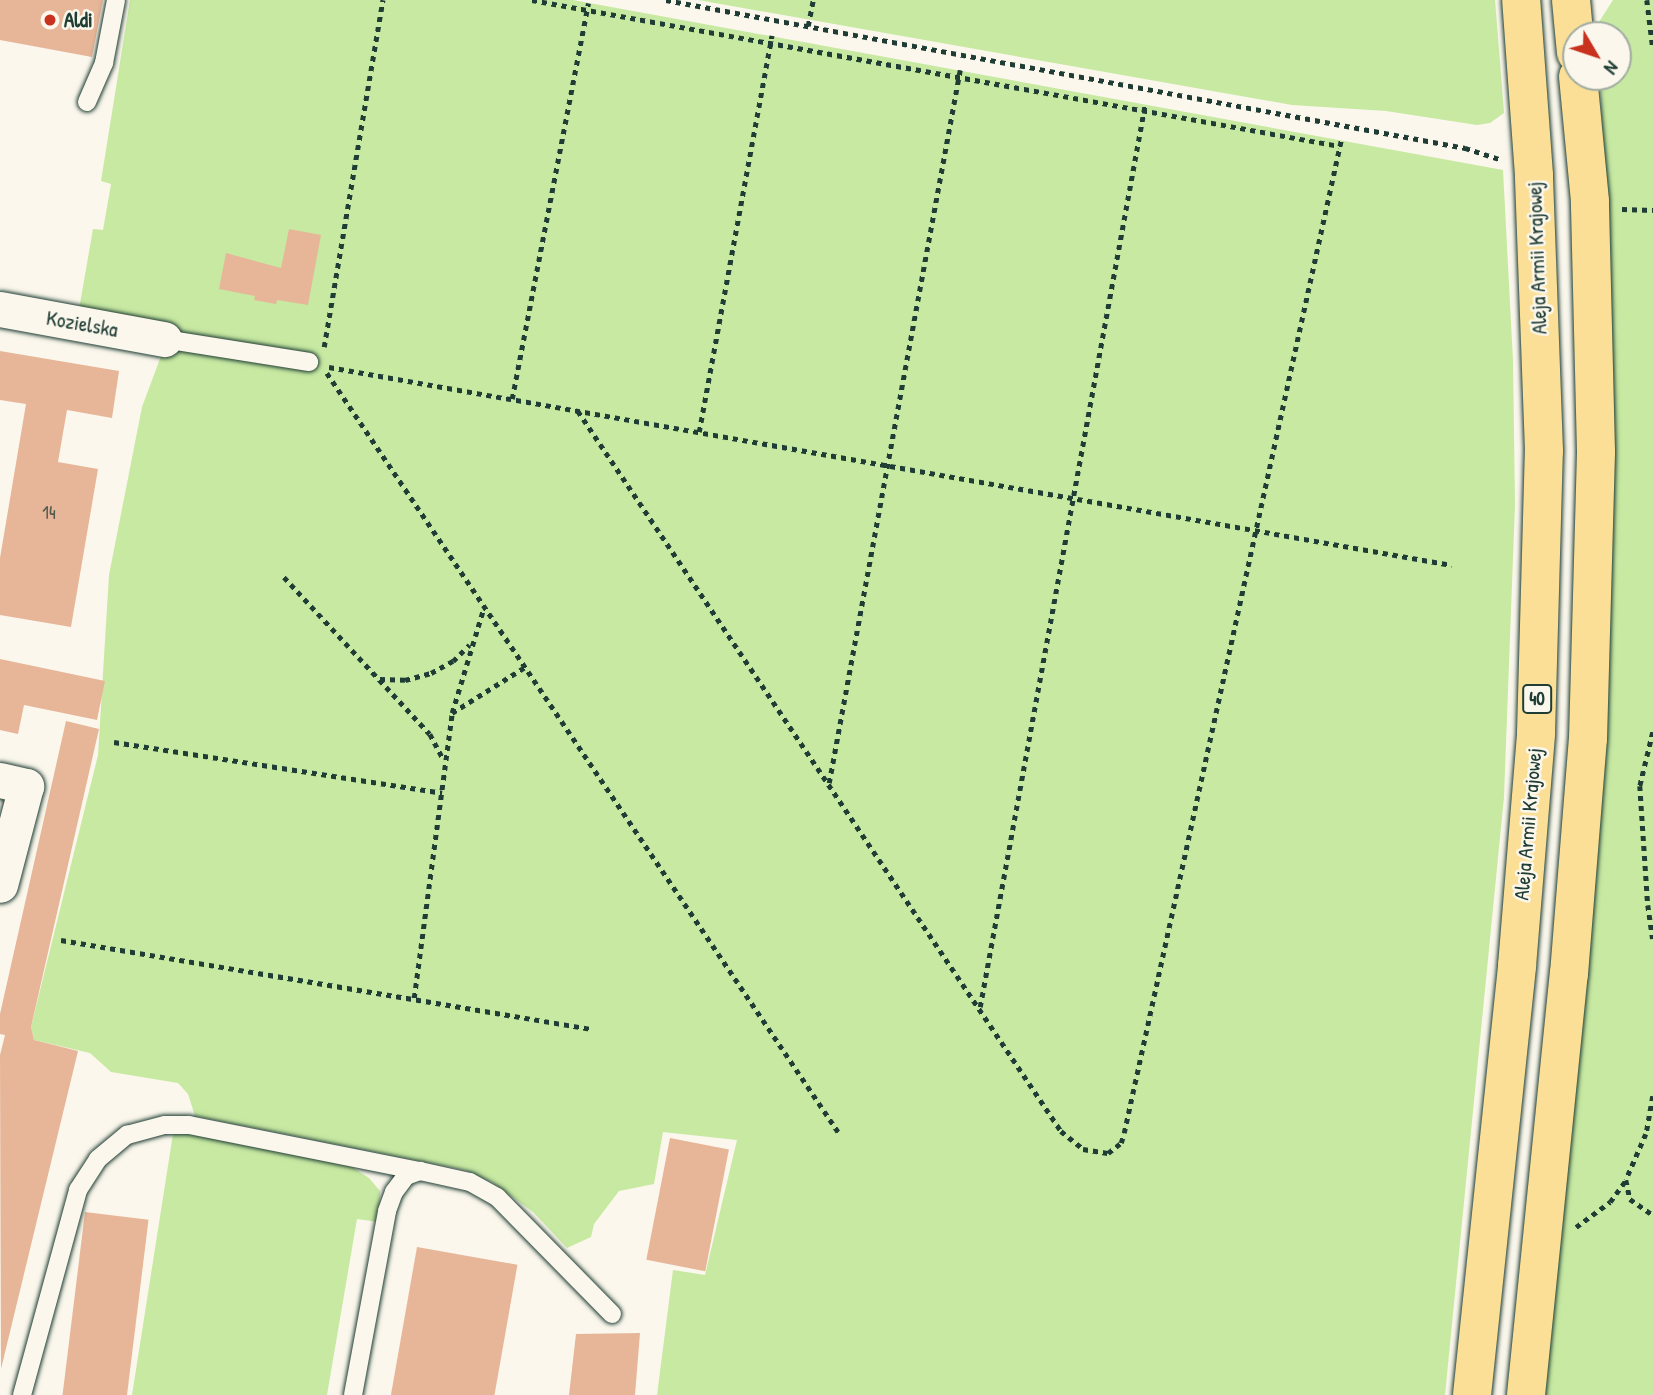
<!DOCTYPE html>
<style>
body{margin:0}
#map{position:relative;width:1653px;height:1395px;overflow:hidden;background:#fbf7ec;font-family:"Patrick Hand",sans-serif}
div>[style]{position:absolute}
.green>*{inset:0;background:#c7e9a2}
.building>*{inset:0;background:#e7b698;transform-origin:0 0}
.path>*{height:4.5px;margin-top:-2.25px;transform-origin:0;background:repeating-linear-gradient(90deg,#1f3d34 0 5px,transparent 0 10px)}
.roads{filter:drop-shadow(0 0 2px #1f3d34) drop-shadow(0 0 2px #1f3d34)}
.service>*{height:18px;margin:-9px;padding:0 9px;transform-origin:9px;border-radius:9px;background:#fbf7ec}
.minor>*{height:35px;margin:-17.5px;padding:0 17.5px;transform-origin:17.5px;border-radius:17.5px;background:#fbf7ec}
.primary>*{height:38px;margin:-19px;padding:0 19px;transform-origin:19px;border-radius:19px;background:#fbdf96}
.dots>*{width:19px;height:19px;translate:-50% -50%;box-sizing:border-box;border:4px solid #fbf7ec;border-radius:50%}
span{translate:-50% -50%;white-space:nowrap;text-align:center;line-height:1.15;-webkit-text-stroke:5px #fbf7ec;paint-order:stroke}
.number-label{font-size:18px;color:#515b4d}
.number-label span{-webkit-text-stroke-width:0}
.shield-label span{padding:2px 5px;background:#fbf7ec;border:2px solid;border-radius:5px;-webkit-text-stroke-width:0}
.shield-label{font-size:19px;color:#1f3d34;font-weight:700}
.poi-label{font-size:21px;color:#1f3d34;font-weight:700}
.left{translate:0 -50%;text-align:left}
.street-label{font-size:21px;color:#1f3d34}
.north{position:absolute;left:1562px;top:21px;width:70px;height:70px;box-sizing:border-box;background:#fbf7ec;border:2px solid #a3ada2;border-radius:50%;rotate:129deg;font-size:19px;font-weight:700;line-height:28px;text-align:center;color:#1f3d34}
.north::after{content:'';display:block;margin:auto;width:24px;height:32px;background:#c8321e;clip-path:polygon(50% 0,100% 100%,50% 72%,0 100%)}
</style>
<div id="map">
<div class="green">
<div style="clip-path:polygon(130px 0,573px 0,1503px 170px,1513px 360px,1515px 505px,1504px 797px,1445px 1395px,657px 1395px,673px 1270px,705px 1275px,737px 1140px,663px 1132px,654px 1184px,619px 1191px,594px 1224px,591px 1237px,567px 1248px,533px 1212px,492px 1182px,465px 1170px,195px 1116px,188px 1094px,178px 1083px,111px 1072px,90px 1053px,34px 1040px,31px 1027px,98px 755px,109px 575px,142px 407px,161px 356px,78px 315px,93px 229px,103px 230px,111px 184px,101px 181px)"></div>
<div style="clip-path:polygon(698px 0,1495px 0,1504px 113px,1490px 123px,1477px 125px,1386px 111px,1292px 105px)"></div>
<div style="clip-path:polygon(1613px 0,1653px 0,1653px 1395px,1540px 1395px,1612px 434px,1600px 77px,1618px 77px,1618px 35px,1599px 35px,1599px 22px)"></div>
<div style="clip-path:polygon(190px 1132px,352px 1167px,369px 1178px,380px 1191px,379px 1222px,357px 1219px,327px 1395px,132px 1395px,173px 1134px)"></div>
</div>
<div class="building">
<div style="clip-path:polygon(0 0,103px 0,92px 57px,0 40px)"></div>
<div style="clip-path:polygon(289px 229px,321px 235px,308px 305px,277px 300px,276px 304px,254px 300px,255px 296px,219px 289px,226px 253px,281px 268px)"></div>
<div style="clip-path:polygon(0 351px,119px 371px,112px 418px,67px 410px,58px 462px,98px 469px,71px 627px,0 615px,0 558px,26px 404px,0 400px)"></div>
<div style="clip-path:polygon(0 659px,105px 681px,97px 720px,24px 705px,18px 734px,0 730px)"></div>
<div style="clip-path:polygon(66px 721px,99px 729px,31px 1027px,34px 1040px,78px 1051px,1px 1369px,0 1055px,5px 1035px,0 1034px,0 1014px)"></div>
<div style="left:670px;top:1138px;width:60px;height:124px;rotate:11deg"></div>
<div style="left:85px;top:1212px;width:64px;height:185px;rotate:7deg"></div>
<div style="left:417px;top:1247px;width:102px;height:150px;rotate:10deg"></div>
<div style="clip-path:polygon(640px 1333px,635px 1395px,569px 1395px,576px 1334px)"></div>
</div>
<div class="path">
<div style="left:532px;top:0;width:820px;rotate:10.25deg"></div>
<div style="left:666px;top:0;width:813px;rotate:10.49deg"></div>
<div style="left:1465px;top:148px;width:38px;rotate:18deg"></div>
<div style="left:1647px;top:0;width:49px;rotate:83deg"></div>
<div style="left:808px;top:26px;width:26px;rotate:-79deg"></div>
<div style="left:1622px;top:209px;width:31px;rotate:2deg"></div>
<div style="left:324px;top:347px;width:352px;rotate:-80.4deg"></div>
<div style="left:329px;top:367px;width:1140px;rotate:10deg"></div>
<div style="left:327px;top:373px;width:916px;rotate:56.03deg"></div>
<div style="left:512px;top:399px;width:403px;rotate:-79.1deg"></div>
<div style="left:578px;top:411px;width:867px;rotate:56.14deg"></div>
<div style="left:1061px;top:1131px;width:28px;rotate:39deg"></div>
<div style="left:1083px;top:1149px;width:25px;rotate:9deg"></div>
<div style="left:1108px;top:1153px;width:16px;rotate:-38deg"></div>
<div style="left:1121px;top:1143px;width:10px;rotate:-73deg"></div>
<div style="left:1124px;top:1133px;width:1016px;rotate:-77.67deg"></div>
<div style="left:699px;top:432px;width:403px;rotate:-79.6deg"></div>
<div style="left:284px;top:577px;width:214px;rotate:47.1deg"></div>
<div style="left:430px;top:734px;width:30px;rotate:62deg"></div>
<div style="left:380px;top:679px;width:25px;rotate:2deg"></div>
<div style="left:405px;top:680px;width:27px;rotate:-15deg"></div>
<div style="left:431px;top:673px;width:25px;rotate:-29deg"></div>
<div style="left:453px;top:661px;width:23px;rotate:-45deg"></div>
<div style="left:452px;top:713px;width:86px;rotate:-32.2deg"></div>
<div style="left:1653px;top:732px;width:56px;rotate:103.5deg"></div>
<div style="left:1640px;top:786px;width:119px;rotate:86.2deg"></div>
<div style="left:1648px;top:905px;width:34px;rotate:82deg"></div>
<div style="left:114px;top:742px;width:332px;rotate:8.8deg"></div>
<div style="left:829px;top:783px;width:725px;rotate:-79.59deg"></div>
<div style="left:61px;top:940px;width:537px;rotate:9.53deg"></div>
<div style="left:414px;top:998px;width:288px;rotate:-82.4deg"></div>
<div style="left:452px;top:713px;width:111px;rotate:-73.2deg"></div>
<div style="left:980px;top:1007px;width:918px;rotate:-79.64deg"></div>
<div style="left:1653px;top:1096px;width:39px;rotate:100deg"></div>
<div style="left:1646px;top:1134px;width:50px;rotate:113.5deg"></div>
<div style="left:1626px;top:1180px;width:19px;rotate:78deg"></div>
<div style="left:1630px;top:1199px;width:28px;rotate:35deg"></div>
<div style="left:1576px;top:1227px;width:42px;rotate:-36.3deg"></div>
<div style="left:1610px;top:1202px;width:26px;rotate:-54deg"></div>
</div>
<div class="roads">
<div class="service">
<div style="left:87px;top:102px;width:43px;rotate:-66.4deg"></div>
<div style="left:104px;top:63px;width:64px;rotate:-79.2deg"></div>
<div style="left:164px;top:339px;width:147px;rotate:9deg"></div>
<div style="left:22px;top:1395px;width:213px;rotate:-74.7deg"></div>
<div style="left:78px;top:1190px;width:37px;rotate:-57deg"></div>
<div style="left:98px;top:1159px;width:38px;rotate:-40deg"></div>
<div style="left:127px;top:1135px;width:39px;rotate:-15deg"></div>
<div style="left:165px;top:1125px;width:24px"></div>
<div style="left:189px;top:1125px;width:236px;rotate:11.3deg"></div>
<div style="left:353px;top:1395px;width:187px;rotate:-79.5deg"></div>
<div style="left:387px;top:1211px;width:20px;rotate:-70deg"></div>
<div style="left:394px;top:1192px;width:20px;rotate:-53deg"></div>
<div style="left:406px;top:1176px;width:15px;rotate:-20deg"></div>
<div style="left:420px;top:1171px;width:51px;rotate:12.4deg"></div>
<div style="left:470px;top:1182px;width:31px;rotate:29deg"></div>
<div style="left:497px;top:1197px;width:164px;rotate:45.5deg"></div>
</div>
<div class="minor">
<div style="left:0;top:309px;width:167px;rotate:10.4deg"></div>
<div style="left:0;top:780px;width:27px;rotate:13deg"></div>
<div style="left:26px;top:786px;width:102px;rotate:104.7deg"></div>
</div>
<div class="primary">
<div style="left:1571px;top:0;width:53px;rotate:84.6deg"></div>
<div style="left:1472px;top:1395px;width:431px;rotate:-84deg"></div>
<div style="left:1517px;top:966px;width:234px;rotate:-85.3deg"></div>
<div style="left:1536px;top:733px;width:282px;rotate:-88.4deg"></div>
<div style="left:1544px;top:451px;width:276px;rotate:-92.1deg"></div>
<div style="left:1534px;top:175px;width:175px;rotate:-94.2deg"></div>
<div style="left:1526px;top:1395px;width:423px;rotate:-84.2deg"></div>
<div style="left:1569px;top:974px;width:236px;rotate:-85.4deg"></div>
<div style="left:1588px;top:739px;width:287px;rotate:-88.4deg"></div>
<div style="left:1596px;top:452px;width:251px;rotate:-91.4deg"></div>
<div style="left:1590px;top:201px;width:125px;rotate:-95.5deg"></div>
</div>
</div>
<div class="dots">
<div style="left:50px;top:20px;background:#c8321e"></div>
</div>
<div class="number-label">
<span style="left:49px;top:513px">14</span>
</div>
<div class="shield-label">
<span style="left:1537px;top:699px">40</span>
</div>
<div class="poi-label">
<span class="left" style="left:64px;top:20px">Aldi</span>
</div>
<div class="street-label">
<span style="left:1537px;top:258px;rotate:-92deg">Aleja Armii Krajowej</span>
<span style="left:82px;top:324px;rotate:10deg">Kozielska</span>
<span style="left:1528px;top:824px;rotate:-85deg">Aleja Armii Krajowej</span>
</div>
<div class="north">N</div>
</div>
